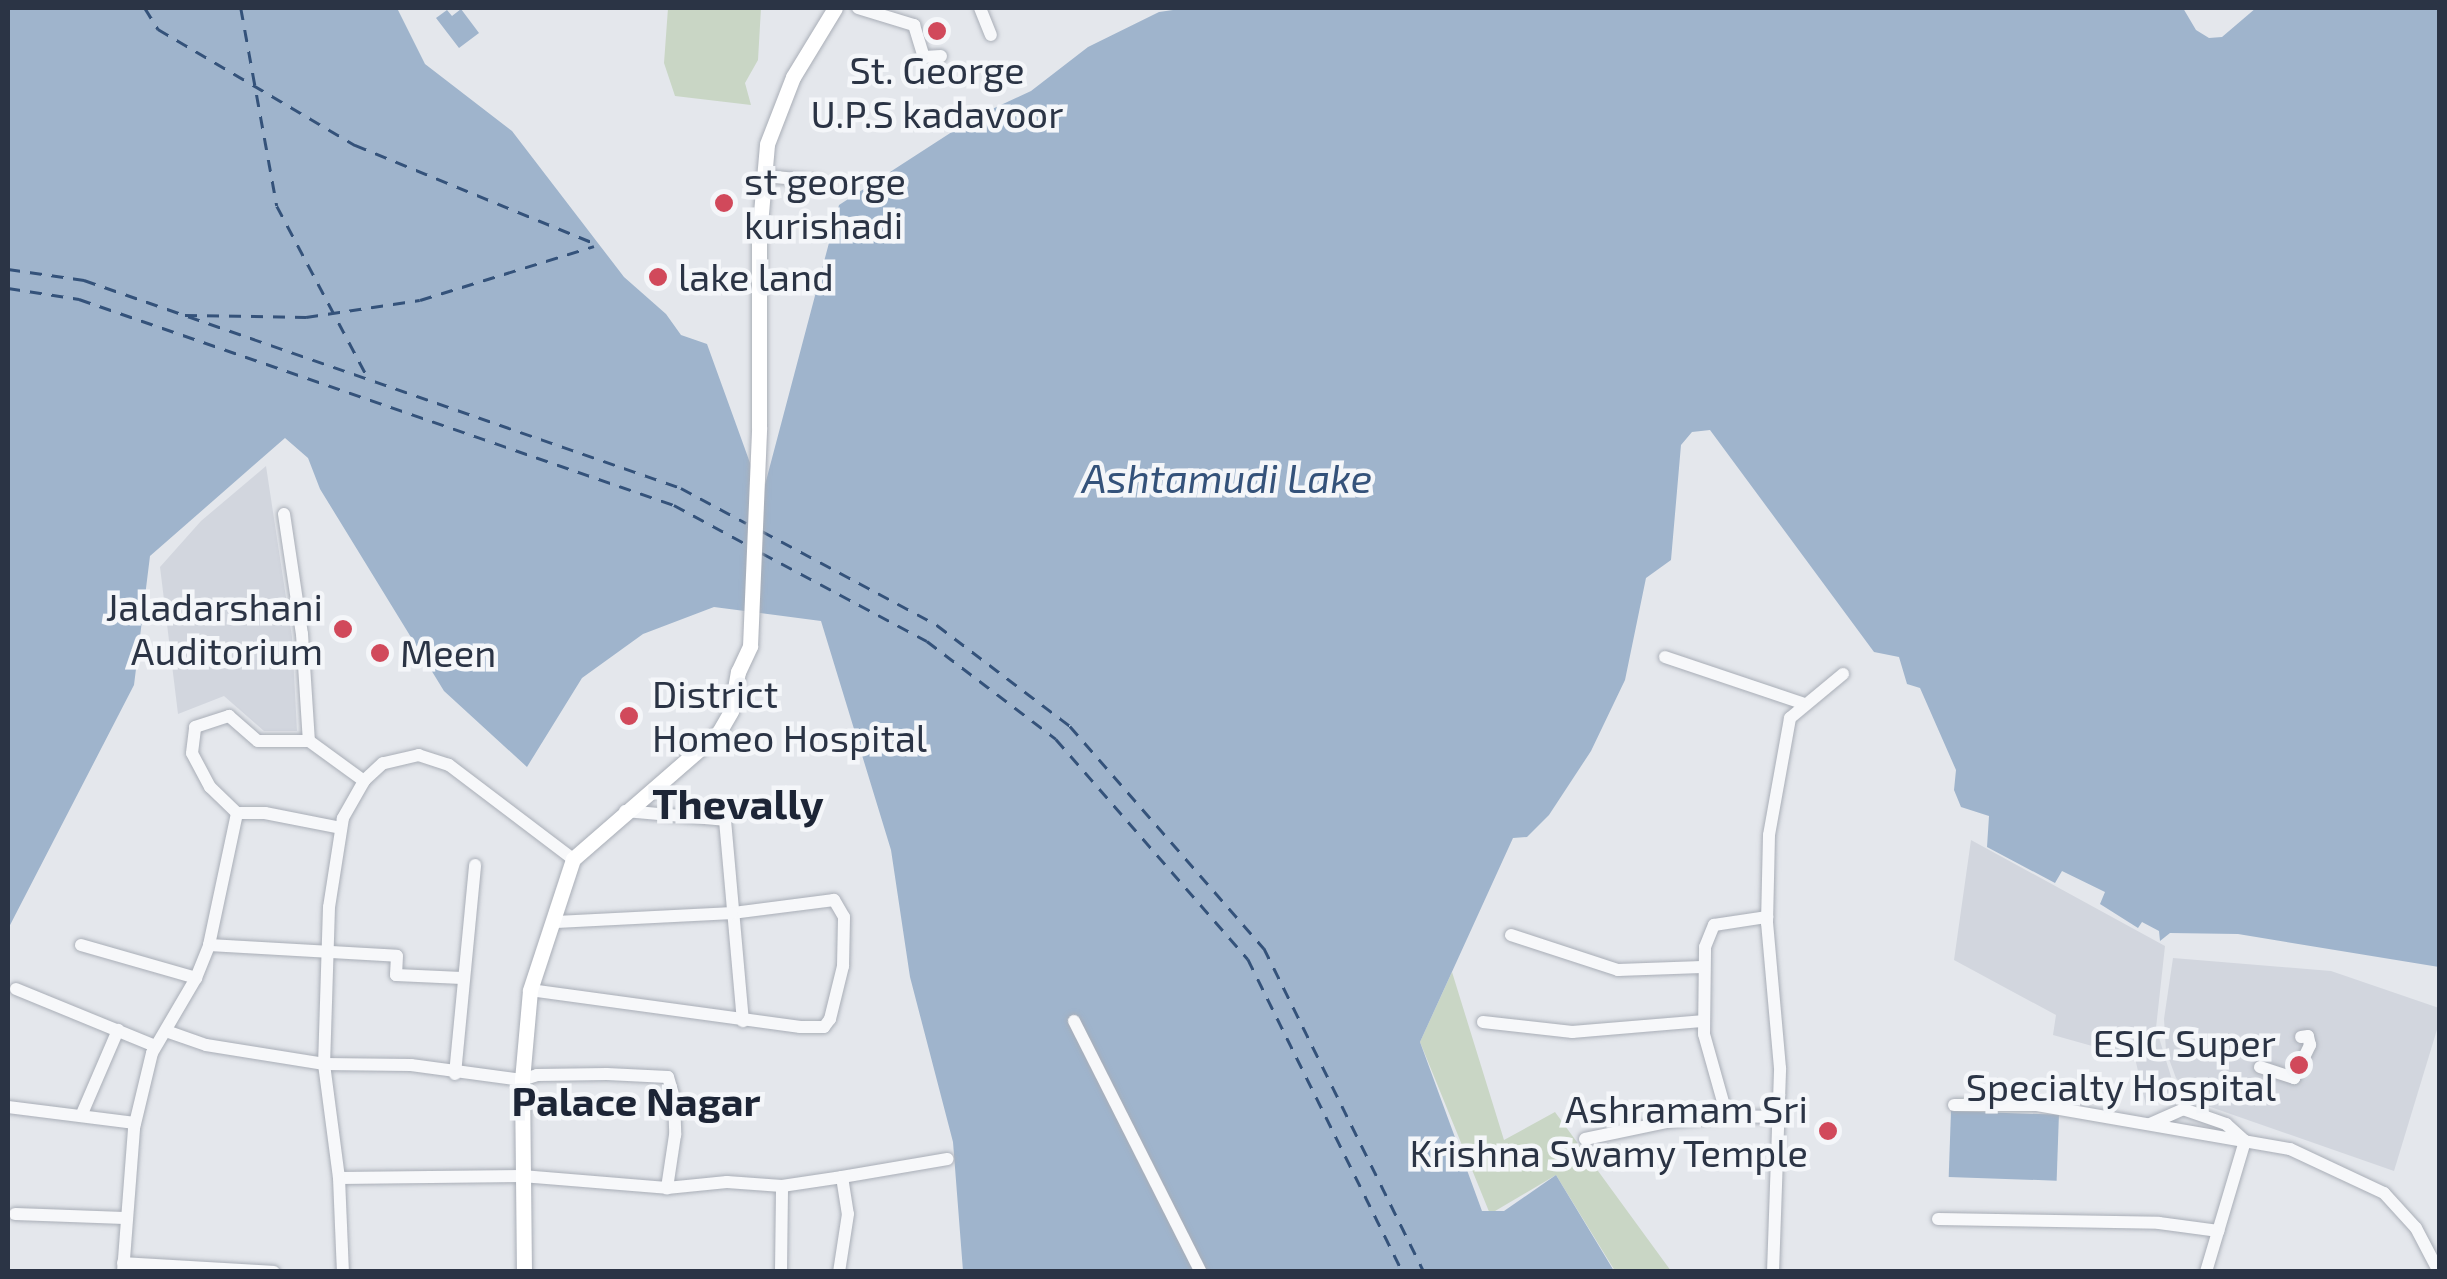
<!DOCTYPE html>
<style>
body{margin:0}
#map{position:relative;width:2447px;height:1279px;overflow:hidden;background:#e4e7ec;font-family:"Exo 2",sans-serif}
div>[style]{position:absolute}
.built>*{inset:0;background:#d2d6de}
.green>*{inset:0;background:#c9d6c5}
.water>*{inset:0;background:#9fb4cc;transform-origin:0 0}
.ferry>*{height:2.5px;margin-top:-1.25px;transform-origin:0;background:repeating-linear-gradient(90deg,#34527a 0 12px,transparent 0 22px)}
.roads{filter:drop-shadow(0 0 2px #a9aeb7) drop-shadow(0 0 2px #a9aeb7)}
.minor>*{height:12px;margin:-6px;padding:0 6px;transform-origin:6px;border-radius:6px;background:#f7f8fa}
.major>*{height:15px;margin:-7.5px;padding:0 7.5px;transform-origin:7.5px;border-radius:7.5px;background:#fff}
.dots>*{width:28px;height:28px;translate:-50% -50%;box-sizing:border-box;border:5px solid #f4f6f9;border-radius:50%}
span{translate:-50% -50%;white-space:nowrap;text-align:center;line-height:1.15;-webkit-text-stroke:9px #f4f6f9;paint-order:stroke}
.poi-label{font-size:38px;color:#2b3445}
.left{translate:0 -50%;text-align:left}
.right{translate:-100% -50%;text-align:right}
.water-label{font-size:40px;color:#34527a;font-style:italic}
.neighbourhood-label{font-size:40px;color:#1d2536;font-weight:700}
.quarter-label{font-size:42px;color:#1d2536;font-weight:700}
.frame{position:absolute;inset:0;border:10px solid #2b3445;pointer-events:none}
</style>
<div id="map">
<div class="built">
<div style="clip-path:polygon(266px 466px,292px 637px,297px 731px,264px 731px,224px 696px,178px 714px,160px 567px,201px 521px)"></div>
<div style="clip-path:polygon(1971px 840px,2165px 946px,2156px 1028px,2178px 1099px,2146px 1106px,2135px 1058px,2053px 1035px,2056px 1015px,1954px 960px)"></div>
<div style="clip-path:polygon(2173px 958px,2331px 971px,2439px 1008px,2439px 1023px,2394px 1171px,2199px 1103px,2176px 1078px,2166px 1051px,2164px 1019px)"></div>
</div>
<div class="green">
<div style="clip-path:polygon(668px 8px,761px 8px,758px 60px,745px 83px,751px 105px,675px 96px,664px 63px)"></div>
<div style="clip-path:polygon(1452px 972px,1504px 1140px,1555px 1112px,1671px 1271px,1615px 1271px,1556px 1175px,1490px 1214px,1420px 1042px)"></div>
</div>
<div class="water">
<div style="clip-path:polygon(8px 8px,397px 8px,425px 64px,512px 131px,624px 277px,666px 314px,681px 335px,707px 344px,762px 496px,839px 205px,975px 117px,1031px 91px,1088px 47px,1159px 12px,1187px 8px,2183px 8px,2196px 30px,2209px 38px,2222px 37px,2256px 8px,2439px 8px,2439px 967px,2238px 934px,2170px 933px,2160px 941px,2159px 931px,2142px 922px,2138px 928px,2100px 904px,2105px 892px,2062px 871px,2055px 883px,1987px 847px,1989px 816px,1961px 807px,1954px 790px,1956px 770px,1920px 688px,1907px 684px,1899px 657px,1874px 652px,1710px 430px,1692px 432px,1681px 445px,1671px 560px,1646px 578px,1625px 680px,1591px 751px,1549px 815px,1527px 837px,1513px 838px,1420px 1042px,1482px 1211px,1504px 1211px,1556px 1175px,1614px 1271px,963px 1271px,953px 1142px,910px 977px,891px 850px,821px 621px,714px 607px,643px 634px,582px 678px,527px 767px,444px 691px,320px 489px,308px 458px,285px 438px,150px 556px,134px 685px,8px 929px)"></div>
<div style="clip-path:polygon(461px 9px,479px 33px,459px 48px,436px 18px,447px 10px,452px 16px)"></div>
<div style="left:1951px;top:1111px;width:108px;height:66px;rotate:2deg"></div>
</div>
<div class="ferry">
<div style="left:145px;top:8px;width:25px;rotate:58deg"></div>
<div style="left:158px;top:29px;width:229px;rotate:30.5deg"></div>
<div style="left:355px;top:145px;width:255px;rotate:22.3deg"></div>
<div style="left:241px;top:8px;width:201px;rotate:79.7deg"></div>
<div style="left:277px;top:206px;width:197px;rotate:62.1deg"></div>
<div style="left:8px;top:269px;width:77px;rotate:8.2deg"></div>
<div style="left:84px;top:280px;width:632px;rotate:19.21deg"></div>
<div style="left:681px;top:488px;width:74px;rotate:28.3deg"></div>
<div style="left:8px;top:288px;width:72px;rotate:8.8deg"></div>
<div style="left:79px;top:299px;width:630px;rotate:19.1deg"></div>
<div style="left:674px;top:505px;width:82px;rotate:28.4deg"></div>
<div style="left:185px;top:315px;width:121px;rotate:0.9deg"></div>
<div style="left:306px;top:317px;width:115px;rotate:-8.5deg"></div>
<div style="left:420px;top:300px;width:182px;rotate:-17.2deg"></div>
<div style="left:762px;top:531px;width:199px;rotate:28.2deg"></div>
<div style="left:937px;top:625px;width:167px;rotate:37.2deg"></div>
<div style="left:1070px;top:726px;width:295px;rotate:48.9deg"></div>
<div style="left:1264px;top:948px;width:361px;rotate:63.7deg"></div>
<div style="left:762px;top:553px;width:187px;rotate:28.1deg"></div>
<div style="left:927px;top:641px;width:162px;rotate:37.2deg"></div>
<div style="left:1056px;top:739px;width:292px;rotate:48.9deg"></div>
<div style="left:1248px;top:959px;width:349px;rotate:63.7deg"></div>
</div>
<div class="roads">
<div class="minor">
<div style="left:858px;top:8px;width:59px;rotate:16.9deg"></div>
<div style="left:914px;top:25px;width:34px;rotate:73deg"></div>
<div style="left:924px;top:57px;width:17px;rotate:-3deg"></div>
<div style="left:980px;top:8px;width:29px;rotate:68deg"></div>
<div style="left:764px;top:176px;width:55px;rotate:5.2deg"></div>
<div style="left:284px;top:514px;width:121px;rotate:81.5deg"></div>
<div style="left:302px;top:634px;width:107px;rotate:86.3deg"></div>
<div style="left:309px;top:741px;width:68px;rotate:36deg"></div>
<div style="left:1665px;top:657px;width:145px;rotate:18.6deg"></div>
<div style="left:625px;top:811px;width:100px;rotate:5.1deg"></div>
<div style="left:725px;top:820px;width:202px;rotate:84.9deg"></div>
<div style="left:237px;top:813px;width:28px"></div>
<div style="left:265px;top:813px;width:77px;rotate:11.2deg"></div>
<div style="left:573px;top:859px;width:156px;rotate:-142.8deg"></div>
<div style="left:449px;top:765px;width:32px;rotate:-162deg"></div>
<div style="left:419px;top:755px;width:37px;rotate:167deg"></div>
<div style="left:383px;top:763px;width:26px;rotate:137deg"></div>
<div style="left:364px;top:781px;width:43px;rotate:119.6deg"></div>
<div style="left:343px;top:818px;width:90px;rotate:98.9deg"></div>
<div style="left:329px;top:907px;width:157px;rotate:91.8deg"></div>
<div style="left:324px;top:1064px;width:115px;rotate:82.5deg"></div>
<div style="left:339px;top:1178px;width:183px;rotate:-0.6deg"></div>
<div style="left:522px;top:1176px;width:145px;rotate:4.7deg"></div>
<div style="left:667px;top:1188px;width:60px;rotate:-5.7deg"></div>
<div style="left:727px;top:1182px;width:55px;rotate:4.2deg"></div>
<div style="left:782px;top:1186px;width:61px;rotate:-8.5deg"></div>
<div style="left:842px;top:1177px;width:37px;rotate:81deg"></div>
<div style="left:848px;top:1214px;width:59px;rotate:98.8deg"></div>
<div style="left:1511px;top:935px;width:113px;rotate:18.1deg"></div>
<div style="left:1618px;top:970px;width:84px;rotate:-2deg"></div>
<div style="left:81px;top:945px;width:120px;rotate:16deg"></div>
<div style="left:209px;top:945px;width:188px;rotate:3.3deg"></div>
<div style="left:397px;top:956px;width:19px;rotate:93deg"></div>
<div style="left:396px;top:975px;width:66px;rotate:2.6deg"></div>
<div style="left:16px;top:989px;width:150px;rotate:22.3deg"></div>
<div style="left:530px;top:990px;width:273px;rotate:7.8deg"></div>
<div style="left:800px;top:1027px;width:24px"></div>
<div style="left:824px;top:1027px;width:10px;rotate:-53deg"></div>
<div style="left:830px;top:1019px;width:55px;rotate:-76.2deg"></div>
<div style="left:843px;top:966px;width:49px;rotate:-88.8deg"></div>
<div style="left:844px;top:917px;width:20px;rotate:-120deg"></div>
<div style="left:834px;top:900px;width:103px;rotate:172.7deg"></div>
<div style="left:732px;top:913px;width:180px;rotate:177.1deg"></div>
<div style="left:1074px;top:1021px;width:281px;rotate:63.2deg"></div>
<div style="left:1483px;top:1022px;width:90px;rotate:6.4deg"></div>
<div style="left:1572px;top:1032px;width:130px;rotate:-4.8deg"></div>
<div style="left:166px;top:1031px;width:42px;rotate:19.3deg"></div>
<div style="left:206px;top:1045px;width:120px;rotate:9.1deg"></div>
<div style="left:324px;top:1064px;width:87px;rotate:0.7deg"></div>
<div style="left:411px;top:1065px;width:112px;rotate:7.7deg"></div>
<div style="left:522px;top:1080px;width:16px;rotate:-18deg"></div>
<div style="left:537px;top:1075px;width:70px;rotate:-0.8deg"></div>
<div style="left:607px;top:1074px;width:61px;rotate:2.8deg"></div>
<div style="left:668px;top:1077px;width:22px;rotate:74deg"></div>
<div style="left:674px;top:1098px;width:37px;rotate:88deg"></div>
<div style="left:675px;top:1135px;width:54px;rotate:98.6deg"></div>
<div style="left:2260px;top:1067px;width:36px;rotate:18deg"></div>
<div style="left:2294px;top:1078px;width:37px;rotate:-64deg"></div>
<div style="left:2310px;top:1045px;width:9px;rotate:-103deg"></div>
<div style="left:2308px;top:1036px;width:7px;rotate:172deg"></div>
<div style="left:455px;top:1074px;width:210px;rotate:-84.5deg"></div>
<div style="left:1954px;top:1105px;width:83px"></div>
<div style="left:2037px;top:1105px;width:257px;rotate:9.9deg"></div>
<div style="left:2290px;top:1149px;width:104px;rotate:25.1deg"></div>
<div style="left:2384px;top:1193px;width:47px;rotate:47.6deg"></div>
<div style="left:2416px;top:1228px;width:50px;rotate:62.4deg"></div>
<div style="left:8px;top:1107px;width:128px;rotate:7.2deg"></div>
<div style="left:81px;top:1116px;width:94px;rotate:-66.7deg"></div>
<div style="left:1727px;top:1116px;width:85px;rotate:-105.7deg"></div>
<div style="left:1704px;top:1034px;width:87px;rotate:-89.3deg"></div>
<div style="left:1705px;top:947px;width:24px;rotate:-68deg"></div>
<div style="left:1714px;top:925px;width:54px;rotate:-8.6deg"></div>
<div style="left:2150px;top:1124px;width:36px;rotate:-24deg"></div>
<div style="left:2183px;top:1109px;width:46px;rotate:19.2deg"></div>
<div style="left:2226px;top:1124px;width:25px;rotate:42deg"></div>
<div style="left:2245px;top:1141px;width:137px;rotate:106.6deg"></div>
<div style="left:1585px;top:1139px;width:84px;rotate:-11.7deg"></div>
<div style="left:1667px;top:1122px;width:60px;rotate:-5.7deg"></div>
<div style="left:1727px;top:1116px;width:50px;rotate:1.1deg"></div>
<div style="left:842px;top:1177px;width:107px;rotate:-9.7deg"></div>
<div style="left:339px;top:1178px;width:94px;rotate:87.6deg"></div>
<div style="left:15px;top:1214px;width:110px;rotate:2.1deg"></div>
<div style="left:1938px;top:1219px;width:221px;rotate:1deg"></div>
<div style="left:2159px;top:1223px;width:60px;rotate:7.7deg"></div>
<div style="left:123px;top:1263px;width:151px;rotate:3.4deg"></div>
<div style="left:123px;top:1272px;width:144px;rotate:-85.6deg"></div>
<div style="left:134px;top:1128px;width:77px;rotate:-76.5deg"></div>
<div style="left:152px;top:1053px;width:87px;rotate:-59.6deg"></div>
<div style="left:196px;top:978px;width:35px;rotate:-68deg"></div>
<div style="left:209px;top:945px;width:135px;rotate:-78deg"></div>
<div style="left:237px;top:813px;width:37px;rotate:-136deg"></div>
<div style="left:210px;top:787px;width:38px;rotate:-118deg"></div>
<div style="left:192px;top:753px;width:26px;rotate:-83deg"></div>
<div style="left:195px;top:727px;width:36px;rotate:-18deg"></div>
<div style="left:229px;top:716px;width:38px;rotate:41deg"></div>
<div style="left:258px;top:741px;width:51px"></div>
<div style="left:781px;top:1272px;width:86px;rotate:-89.3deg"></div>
<div style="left:1773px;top:1272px;width:204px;rotate:-88deg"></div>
<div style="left:1780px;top:1068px;width:146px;rotate:-95.1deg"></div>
<div style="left:1767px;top:923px;width:88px;rotate:-88.7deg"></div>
<div style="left:1769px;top:835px;width:119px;rotate:-79.8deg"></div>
<div style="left:1790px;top:718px;width:69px;rotate:-39.7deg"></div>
</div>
<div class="major">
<div style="left:524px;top:1272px;width:192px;rotate:-90.6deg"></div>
<div style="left:522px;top:1080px;width:90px;rotate:-84.9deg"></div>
<div style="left:530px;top:990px;width:138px;rotate:-71.8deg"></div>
<div style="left:573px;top:859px;width:194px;rotate:-41deg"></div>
<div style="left:719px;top:732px;width:24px;rotate:-60deg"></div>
<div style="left:731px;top:711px;width:40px;rotate:-80deg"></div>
<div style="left:738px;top:672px;width:29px;rotate:-65deg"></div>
<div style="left:750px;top:646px;width:219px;rotate:-87.6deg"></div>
<div style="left:759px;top:427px;width:191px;rotate:-90deg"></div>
<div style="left:759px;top:236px;width:92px;rotate:-85deg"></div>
<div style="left:767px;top:144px;width:72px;rotate:-68.8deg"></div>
<div style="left:793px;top:77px;width:81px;rotate:-58.7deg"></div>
</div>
</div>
<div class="dots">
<div style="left:937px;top:31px;background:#d1495b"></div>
<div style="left:724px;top:203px;background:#d1495b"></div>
<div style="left:658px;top:277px;background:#d1495b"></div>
<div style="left:343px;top:629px;background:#d1495b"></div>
<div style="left:380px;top:653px;background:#d1495b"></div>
<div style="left:629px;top:716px;background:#d1495b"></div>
<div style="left:2299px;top:1065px;background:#d1495b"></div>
<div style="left:1828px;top:1131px;background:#d1495b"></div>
</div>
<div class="poi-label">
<span style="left:937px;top:92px">St. George<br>U.P.S kadavoor</span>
<span class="left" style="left:744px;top:203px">st george<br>kurishadi</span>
<span class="left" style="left:678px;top:277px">lake land</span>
<span class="right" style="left:323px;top:629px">Jaladarshani<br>Auditorium</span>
<span class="left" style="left:400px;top:653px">Meen</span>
<span class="left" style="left:652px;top:716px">District<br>Homeo Hospital</span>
<span class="right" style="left:2276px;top:1065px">ESIC Super<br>Specialty Hospital</span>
<span class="right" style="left:1808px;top:1131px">Ashramam Sri<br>Krishna Swamy Temple</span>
</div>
<div class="water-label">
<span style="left:1227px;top:477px">Ashtamudi Lake</span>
</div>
<div class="neighbourhood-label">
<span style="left:636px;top:1100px">Palace Nagar</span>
</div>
<div class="quarter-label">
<span style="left:738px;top:802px">Thevally</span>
</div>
<div class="frame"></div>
</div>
